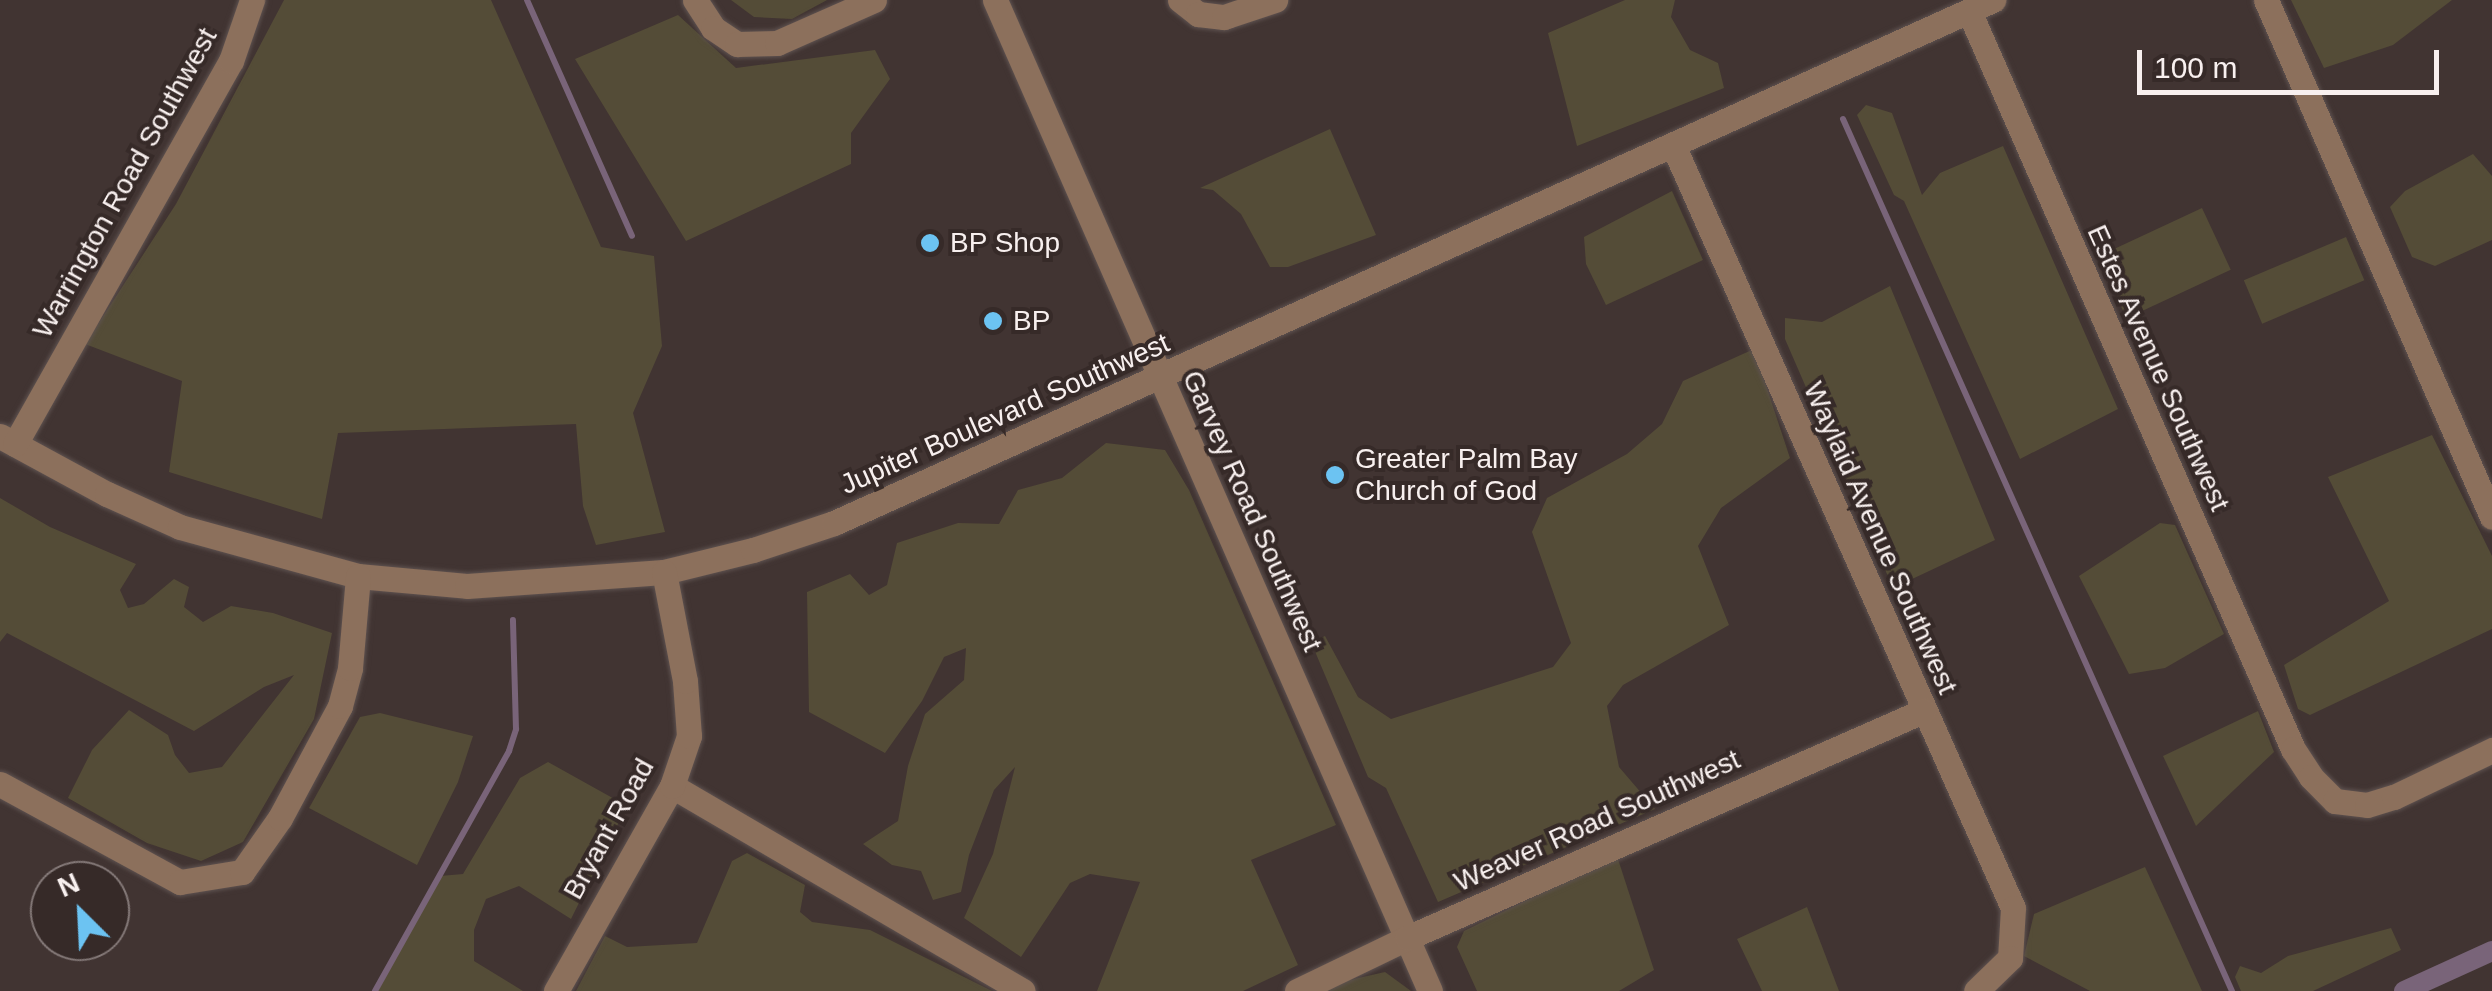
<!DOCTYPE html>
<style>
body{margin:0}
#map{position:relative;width:2492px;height:991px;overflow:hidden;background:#413432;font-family:Arial,sans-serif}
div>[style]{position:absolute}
.green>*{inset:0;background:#544c37;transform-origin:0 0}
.stream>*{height:6px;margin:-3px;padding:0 3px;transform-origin:3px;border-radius:3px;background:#796479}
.canal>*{height:20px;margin:-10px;padding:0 10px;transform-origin:10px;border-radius:10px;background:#796479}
.roads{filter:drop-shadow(0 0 2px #5e5250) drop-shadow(0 0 2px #5e5250)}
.minor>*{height:25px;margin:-12.5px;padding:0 12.5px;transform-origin:12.5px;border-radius:12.5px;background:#8c705c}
.dots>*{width:28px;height:28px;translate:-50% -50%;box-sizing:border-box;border:5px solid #362a28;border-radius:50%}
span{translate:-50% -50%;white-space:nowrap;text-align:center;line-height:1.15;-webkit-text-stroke:8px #362a28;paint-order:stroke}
.street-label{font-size:28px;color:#f8f0ef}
.poi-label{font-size:28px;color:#f8f0ef}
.left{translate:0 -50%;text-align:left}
.north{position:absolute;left:30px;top:861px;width:100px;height:100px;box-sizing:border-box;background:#362a28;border:2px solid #847978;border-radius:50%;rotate:336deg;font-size:28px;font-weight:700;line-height:40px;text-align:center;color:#f8f0ef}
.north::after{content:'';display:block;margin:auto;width:35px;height:45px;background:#6cc3f2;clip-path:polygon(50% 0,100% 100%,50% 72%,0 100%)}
.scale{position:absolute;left:2137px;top:50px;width:302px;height:45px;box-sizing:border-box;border:5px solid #f8f0ef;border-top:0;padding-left:12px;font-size:30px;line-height:35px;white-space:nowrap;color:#f8f0ef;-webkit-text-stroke:8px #362a28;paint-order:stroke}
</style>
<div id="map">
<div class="green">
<div style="clip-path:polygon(284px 0,491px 0,601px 247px,654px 256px,662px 346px,633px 413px,665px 532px,596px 545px,583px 506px,576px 424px,338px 433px,322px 519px,169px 472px,182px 381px,85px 344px,176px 204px)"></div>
<div style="clip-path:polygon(731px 0,827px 0,792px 19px,754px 17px)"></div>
<div style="clip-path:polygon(1625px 0,1675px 0,1671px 17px,1690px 50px,1718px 63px,1724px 88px,1577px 146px,1548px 33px)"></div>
<div style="clip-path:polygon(2291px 0,2452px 0,2393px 45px,2324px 68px)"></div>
<div style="clip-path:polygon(678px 15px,736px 68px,875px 50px,890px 79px,851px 133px,851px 164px,686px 241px,575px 59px)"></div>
<div style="clip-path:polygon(1866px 105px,1892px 113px,1922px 195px,1940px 173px,2003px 146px,2118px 409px,2020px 459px,1904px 201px,1894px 195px,1857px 115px)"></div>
<div style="clip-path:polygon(1330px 129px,1376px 235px,1288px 267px,1270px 267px,1241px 214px,1213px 190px,1200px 188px)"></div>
<div style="clip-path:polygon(2473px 154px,2492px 176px,2492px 240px,2435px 266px,2412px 257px,2390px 207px,2405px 191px)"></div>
<div style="clip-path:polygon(1672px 191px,1703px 260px,1606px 305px,1586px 264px,1584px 237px)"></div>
<div style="left:2202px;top:208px;width:68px;height:115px;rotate:65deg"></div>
<div style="left:2346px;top:237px;width:47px;height:111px;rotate:67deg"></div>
<div style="clip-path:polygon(1890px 286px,1995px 540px,1893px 588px,1785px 339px,1785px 318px,1822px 322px)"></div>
<div style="clip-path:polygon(1754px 349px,1790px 458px,1721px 508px,1698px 546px,1729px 625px,1623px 685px,1607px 706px,1619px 767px,1655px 809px,1438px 902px,1386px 788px,1368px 777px,1311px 642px,1325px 636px,1358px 697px,1391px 719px,1553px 667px,1571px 643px,1532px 532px,1547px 498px,1627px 454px,1662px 424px,1683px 381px)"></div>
<div style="clip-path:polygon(2432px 435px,2492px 556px,2492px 629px,2310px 715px,2298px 709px,2284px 665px,2389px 601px,2328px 477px)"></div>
<div style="clip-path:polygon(1106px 443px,1165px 450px,1189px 490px,1336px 825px,1251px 860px,1298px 965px,1243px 991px,1097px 991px,1140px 882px,1090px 874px,1070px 883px,1021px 957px,964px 918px,993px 854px,1015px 767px,994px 790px,969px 855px,961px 892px,933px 900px,921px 871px,892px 865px,863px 844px,898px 821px,908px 766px,925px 714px,964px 680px,966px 648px,944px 657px,922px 701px,885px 753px,809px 712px,807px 592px,850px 574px,869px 595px,887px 585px,897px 543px,958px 523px,999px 524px,1018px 490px,1062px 478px)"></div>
<div style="clip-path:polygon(0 498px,50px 527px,136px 564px,120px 590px,128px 608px,144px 604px,174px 579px,189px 587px,184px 607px,203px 622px,231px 606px,273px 613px,332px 633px,314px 719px,243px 842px,201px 861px,147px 843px,68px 798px,92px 750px,129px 710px,168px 735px,175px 755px,189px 773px,222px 767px,294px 675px,264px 687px,194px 731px,7px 633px,0 642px)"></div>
<div style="clip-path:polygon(2160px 523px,2175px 525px,2224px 634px,2165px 668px,2129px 674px,2079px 576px)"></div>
<div style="clip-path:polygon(2258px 711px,2274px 752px,2196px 826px,2163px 756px)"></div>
<div style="clip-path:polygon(380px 713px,473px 736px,458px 782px,417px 865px,309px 808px,360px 717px)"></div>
<div style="clip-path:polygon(548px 762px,627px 806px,571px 919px,519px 886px,486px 899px,474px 930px,474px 961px,523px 991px,378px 991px,440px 876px,463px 874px,520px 778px)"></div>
<div style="clip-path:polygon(747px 853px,805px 885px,800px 912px,812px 922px,870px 930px,992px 991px,576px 991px,605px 936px,627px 947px,697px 943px,732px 861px)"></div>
<div style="clip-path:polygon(1617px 856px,1654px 970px,1619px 991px,1477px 991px,1457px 947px,1464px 931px)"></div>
<div style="clip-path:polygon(2145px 867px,2202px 991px,2090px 991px,2024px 956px,2034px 914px)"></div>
<div style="clip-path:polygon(1807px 907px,1839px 991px,1762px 991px,1737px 939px)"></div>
<div style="clip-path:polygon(2391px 928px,2401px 950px,2313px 991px,2241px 991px,2235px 977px,2240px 966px,2261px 973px,2288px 956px)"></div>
<div style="clip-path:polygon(1385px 972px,1411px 991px,1322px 991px,1345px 981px)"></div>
</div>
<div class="stream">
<div style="left:527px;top:0;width:258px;rotate:66deg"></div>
<div style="left:1843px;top:119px;width:955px;rotate:65.96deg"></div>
<div style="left:375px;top:991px;width:275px;rotate:-60.8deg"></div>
<div style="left:509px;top:751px;width:23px;rotate:-72deg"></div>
<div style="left:516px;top:729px;width:109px;rotate:-91.6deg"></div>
</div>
<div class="canal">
<div style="left:2404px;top:991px;width:97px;rotate:-24.4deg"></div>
</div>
<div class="roads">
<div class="minor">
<div style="left:695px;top:0;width:33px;rotate:57deg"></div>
<div style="left:713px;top:28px;width:29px;rotate:34deg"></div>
<div style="left:737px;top:44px;width:40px;rotate:-1.4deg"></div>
<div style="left:777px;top:43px;width:106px;rotate:-23.9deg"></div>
<div style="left:995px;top:0;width:1082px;rotate:66.3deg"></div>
<div style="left:1180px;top:0;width:23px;rotate:38deg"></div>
<div style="left:1198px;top:14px;width:26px;rotate:7deg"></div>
<div style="left:1224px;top:17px;width:54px;rotate:-18.4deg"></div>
<div style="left:2266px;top:0;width:564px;rotate:66.39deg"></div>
<div style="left:1969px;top:11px;width:806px;rotate:66.3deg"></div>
<div style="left:2293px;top:749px;width:33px;rotate:57deg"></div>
<div style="left:2311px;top:777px;width:34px;rotate:45deg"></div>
<div style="left:2335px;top:801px;width:32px;rotate:7deg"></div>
<div style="left:2367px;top:805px;width:28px;rotate:-17deg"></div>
<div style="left:2394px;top:797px;width:109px;rotate:-25.6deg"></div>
<div style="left:1673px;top:145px;width:835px;rotate:65.98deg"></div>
<div style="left:2013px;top:908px;width:50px;rotate:93.4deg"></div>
<div style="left:2010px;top:958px;width:47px;rotate:135.9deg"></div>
<div style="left:0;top:436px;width:122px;rotate:28.5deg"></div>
<div style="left:107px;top:494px;width:80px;rotate:24.3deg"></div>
<div style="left:180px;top:527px;width:185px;rotate:15.4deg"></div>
<div style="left:358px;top:576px;width:109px;rotate:5.2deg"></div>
<div style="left:467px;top:586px;width:197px;rotate:-4.1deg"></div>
<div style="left:664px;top:572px;width:92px;rotate:-13.9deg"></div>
<div style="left:753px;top:550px;width:85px;rotate:-18.4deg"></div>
<div style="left:834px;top:523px;width:1272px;rotate:-24.29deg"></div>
<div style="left:15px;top:444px;width:440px;rotate:-60.6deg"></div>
<div style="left:231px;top:61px;width:65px;rotate:-71deg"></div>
<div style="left:0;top:784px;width:205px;rotate:28.6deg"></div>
<div style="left:180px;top:882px;width:63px;rotate:-9.2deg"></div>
<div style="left:242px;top:872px;width:66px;rotate:-54.9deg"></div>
<div style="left:280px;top:818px;width:127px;rotate:-61.8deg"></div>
<div style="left:340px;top:706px;width:39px;rotate:-75deg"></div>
<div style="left:350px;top:668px;width:92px;rotate:-85deg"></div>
<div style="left:672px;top:786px;width:406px;rotate:30.3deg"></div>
<div style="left:556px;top:991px;width:236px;rotate:-60.5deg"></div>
<div style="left:672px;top:786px;width:53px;rotate:-71.2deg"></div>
<div style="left:689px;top:736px;width:55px;rotate:-94.2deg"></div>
<div style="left:685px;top:681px;width:111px;rotate:-100.9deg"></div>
<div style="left:1297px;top:991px;width:122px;rotate:-25.7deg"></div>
<div style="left:1407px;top:938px;width:564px;rotate:-23.75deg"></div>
</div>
</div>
<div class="dots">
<div style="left:930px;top:243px;background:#6cc3f2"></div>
<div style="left:993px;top:321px;background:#6cc3f2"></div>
<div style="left:1335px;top:475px;background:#6cc3f2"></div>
</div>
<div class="street-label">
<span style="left:125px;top:183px;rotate:-61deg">Warrington Road Southwest</span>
<span style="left:2158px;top:368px;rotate:66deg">Estes Avenue Southwest</span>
<span style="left:1005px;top:414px;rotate:-24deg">Jupiter Boulevard Southwest</span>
<span style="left:1252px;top:511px;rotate:66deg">Garvey Road Southwest</span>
<span style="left:1880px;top:538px;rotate:66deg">Waylaid Avenue Southwest</span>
<span style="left:1597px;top:821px;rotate:-24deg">Weaver Road Southwest</span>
<span style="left:609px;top:829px;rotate:-61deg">Bryant Road</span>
</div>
<div class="poi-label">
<span class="left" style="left:950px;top:243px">BP Shop</span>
<span class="left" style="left:1013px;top:321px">BP</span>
<span class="left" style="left:1355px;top:475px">Greater Palm Bay<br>Church of God</span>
</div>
<div class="north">N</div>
<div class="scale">100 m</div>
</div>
